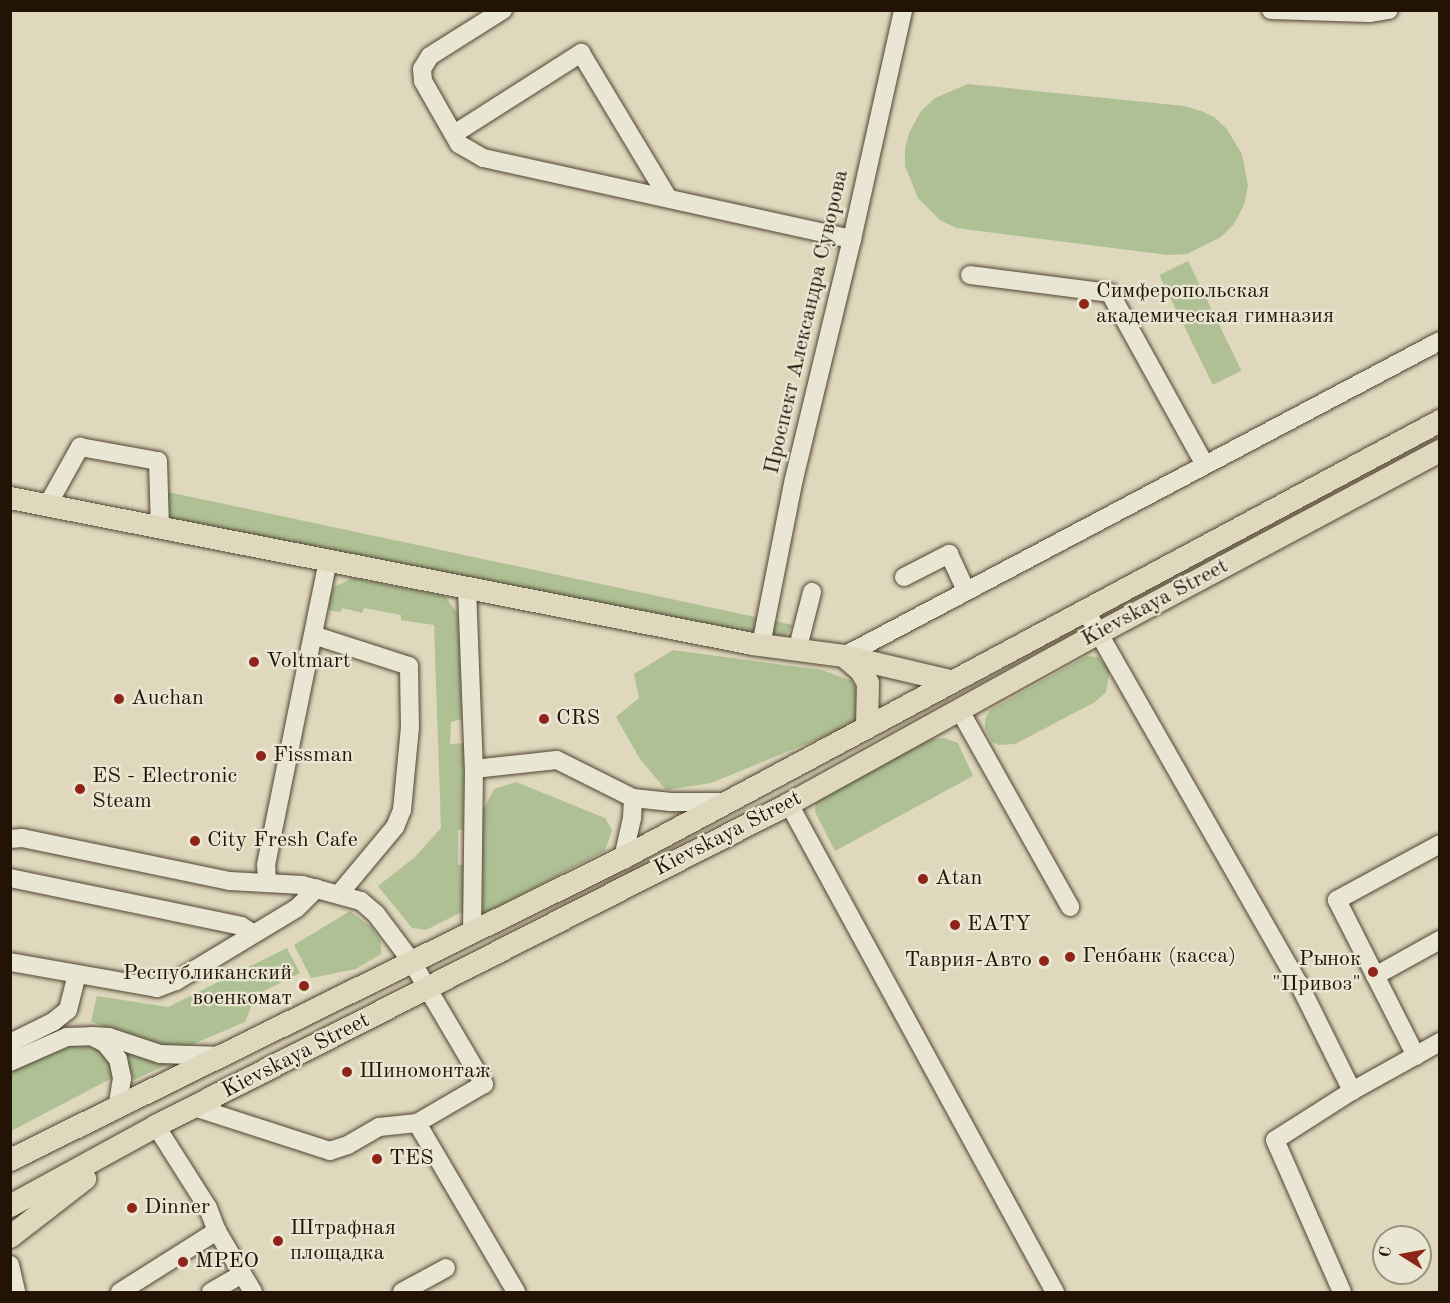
<!DOCTYPE html>
<meta charset="utf-8">
<style>
body{margin:0}
#map{position:relative;width:1450px;height:1303px;overflow:hidden;background:#dfd8bd;font-family:"Old Standard TT",serif}
div>[style]{position:absolute}
.green>*{inset:0;background:#aec094;transform-origin:0 0}
.roads{filter:drop-shadow(0 0 2px #514432) drop-shadow(0 0 2px #514432)}
.minor>*{height:18px;margin:-9px;padding:0 9px;transform-origin:9px;border-radius:9px;background:#eae6d4}
.major>*{height:22px;margin:-11px;padding:0 11px;transform-origin:11px;border-radius:11px;background:#dfd8bd}
.dots>*{width:16px;height:16px;translate:-50% -50%;box-sizing:border-box;border:3px solid #eae6d4;border-radius:50%}
span{translate:-50% -50%;white-space:nowrap;text-align:center;line-height:1.15;-webkit-text-stroke:4.5px #eae6d4;paint-order:stroke}
.poi-label{font-size:22px;color:#221304}
.left{translate:0 -50%;text-align:left}
.right{translate:-100% -50%;text-align:right}
.street-label{font-size:22px;color:#221304}
.frame{position:absolute;inset:0;border:12px solid #221304;pointer-events:none}
.north{position:absolute;left:1372px;top:1225px;width:60px;height:60px;box-sizing:border-box;background:#eae6d4;border:2px solid #9a9281;border-radius:50%;rotate:281deg;font-size:16px;font-weight:700;line-height:24px;text-align:center;color:#221304}
.north::after{content:'';display:block;margin:auto;width:21px;height:27px;background:#8f2418;clip-path:polygon(50% 0,100% 100%,50% 72%,0 100%)}
</style>
<div id="map">
<div class="green">
<div style="clip-path:polygon(968px 84px,1184px 106px,1201px 111px,1214px 117px,1226px 128px,1242px 154px,1248px 186px,1244px 205px,1234px 224px,1221px 237px,1187px 254px,1168px 255px,956px 228px,940px 220px,918px 198px,905px 166px,905px 148px,910px 131px,921px 111px,935px 98px)"></div>
<div style="left:1188px;top:261px;width:122px;height:32px;rotate:64deg"></div>
<div style="clip-path:polygon(168px 492px,793px 625px,779px 645px,170px 524px)"></div>
<div style="clip-path:polygon(353px 578px,445px 596px,458px 614px,462px 719px,451px 722px,450px 744px,464px 743px,463px 830px,458px 830px,458px 865px,464px 865px,464px 911px,426px 930px,412px 928px,378px 886px,415px 857px,441px 828px,434px 625px,401px 620px,401px 615px,364px 608px,362px 613px,342px 608px,341px 612px,329px 610px,330px 595px,334px 587px)"></div>
<div style="clip-path:polygon(673px 650px,822px 670px,852px 681px,861px 699px,860px 722px,711px 783px,666px 790px,640px 759px,616px 717px,639px 698px,634px 674px)"></div>
<div style="clip-path:polygon(1087px 656px,1098px 657px,1110px 670px,1106px 692px,1095px 702px,1015px 744px,999px 745px,992px 742px,985px 728px,985px 719px,990px 710px)"></div>
<div style="clip-path:polygon(945px 738px,958px 743px,973px 776px,835px 851px,815px 812px,816px 801px,927px 740px)"></div>
<div style="clip-path:polygon(516px 782px,605px 818px,612px 830px,605px 851px,483px 914px,482px 812px,494px 789px)"></div>
<div style="clip-path:polygon(350px 911px,372px 928px,381px 942px,381px 954px,356px 969px,311px 978px,294px 945px)"></div>
<div style="clip-path:polygon(287px 948px,300px 973px,256px 995px,245px 1022px,191px 1045px,170px 1048px,147px 1046px,91px 1021px,97px 996px,168px 1007px)"></div>
<div style="clip-path:polygon(90px 1040px,103px 1047px,116px 1076px,11px 1131px,11px 1068px,68px 1043px)"></div>
<div style="clip-path:polygon(120px 1047px,181px 1058px,134px 1080px)"></div>
</div>
<div class="roads">
<div class="minor">
<div style="left:503px;top:10px;width:86px;rotate:147.8deg"></div>
<div style="left:430px;top:56px;width:15px;rotate:122deg"></div>
<div style="left:422px;top:69px;width:12px;rotate:85deg"></div>
<div style="left:423px;top:81px;width:73px;rotate:60.3deg"></div>
<div style="left:459px;top:144px;width:28px;rotate:30deg"></div>
<div style="left:483px;top:158px;width:378px;rotate:12.4deg"></div>
<div style="left:1271px;top:10px;width:98px;rotate:1.8deg"></div>
<div style="left:1369px;top:13px;width:20px;rotate:-9deg"></div>
<div style="left:454px;top:134px;width:151px;rotate:-32.5deg"></div>
<div style="left:581px;top:53px;width:169px;rotate:59deg"></div>
<div style="left:970px;top:275px;width:141px;rotate:7.3deg"></div>
<div style="left:1110px;top:293px;width:196px;rotate:61.1deg"></div>
<div style="left:47px;top:506px;width:68px;rotate:-60.8deg"></div>
<div style="left:80px;top:447px;width:79px;rotate:10.2deg"></div>
<div style="left:158px;top:461px;width:66px;rotate:88.3deg"></div>
<div style="left:904px;top:577px;width:51px;rotate:-27.1deg"></div>
<div style="left:949px;top:554px;width:40px;rotate:65deg"></div>
<div style="left:467px;top:589px;width:180px;rotate:87.8deg"></div>
<div style="left:474px;top:769px;width:164px;rotate:90.7deg"></div>
<div style="left:1086px;top:611px;width:427px;rotate:60.3deg"></div>
<div style="left:1298px;top:982px;width:122px;rotate:63.6deg"></div>
<div style="left:1352px;top:1091px;width:91px;rotate:147.5deg"></div>
<div style="left:1275px;top:1140px;width:166px;rotate:66.2deg"></div>
<div style="left:313px;top:635px;width:101px;rotate:17.9deg"></div>
<div style="left:409px;top:666px;width:61px;rotate:89.1deg"></div>
<div style="left:410px;top:727px;width:83px;rotate:95.5deg"></div>
<div style="left:402px;top:810px;width:18px;rotate:112deg"></div>
<div style="left:395px;top:827px;width:86px;rotate:129.8deg"></div>
<div style="left:761px;top:645px;width:169px;rotate:-78.8deg"></div>
<div style="left:794px;top:479px;width:247px;rotate:-76.4deg"></div>
<div style="left:852px;top:239px;width:235px;rotate:-77.4deg"></div>
<div style="left:797px;top:651px;width:61px;rotate:-75.7deg"></div>
<div style="left:844px;top:656px;width:674px;rotate:-27.86deg"></div>
<div style="left:959px;top:709px;width:227px;rotate:60.7deg"></div>
<div style="left:474px;top:769px;width:83px;rotate:-6.2deg"></div>
<div style="left:557px;top:760px;width:85px;rotate:26.6deg"></div>
<div style="left:633px;top:798px;width:38px;rotate:6deg"></div>
<div style="left:671px;top:802px;width:56px"></div>
<div style="left:789px;top:804px;width:556px;rotate:61.41deg"></div>
<div style="left:10px;top:839px;width:12px;rotate:-5deg"></div>
<div style="left:22px;top:838px;width:212px;rotate:11.7deg"></div>
<div style="left:230px;top:881px;width:72px;rotate:3.2deg"></div>
<div style="left:302px;top:885px;width:61px;rotate:15.2deg"></div>
<div style="left:361px;top:901px;width:20px;rotate:41deg"></div>
<div style="left:376px;top:914px;width:60px;rotate:53.1deg"></div>
<div style="left:412px;top:962px;width:142px;rotate:59.5deg"></div>
<div style="left:484px;top:1084px;width:78px;rotate:149.8deg"></div>
<div style="left:417px;top:1123px;width:38px;rotate:174deg"></div>
<div style="left:379px;top:1127px;width:36px;rotate:150deg"></div>
<div style="left:348px;top:1145px;width:19px;rotate:162deg"></div>
<div style="left:330px;top:1151px;width:143px;rotate:-162.1deg"></div>
<div style="left:623px;top:858px;width:41px;rotate:-77.3deg"></div>
<div style="left:632px;top:818px;width:20px;rotate:-87deg"></div>
<div style="left:10px;top:878px;width:236px;rotate:11.7deg"></div>
<div style="left:241px;top:926px;width:15px;rotate:32deg"></div>
<div style="left:267px;top:882px;width:17px;rotate:-93deg"></div>
<div style="left:266px;top:865px;width:311px;rotate:-78.5deg"></div>
<div style="left:10px;top:962px;width:149px;rotate:10deg"></div>
<div style="left:157px;top:988px;width:20px;rotate:-20deg"></div>
<div style="left:176px;top:981px;width:141px;rotate:-31.1deg"></div>
<div style="left:297px;top:908px;width:28px;rotate:-45deg"></div>
<div style="left:1375px;top:976px;width:74px;rotate:-29deg"></div>
<div style="left:95px;top:1038px;width:11px;rotate:27deg"></div>
<div style="left:105px;top:1043px;width:21px;rotate:51deg"></div>
<div style="left:118px;top:1059px;width:19px;rotate:78deg"></div>
<div style="left:122px;top:1078px;width:30px;rotate:99deg"></div>
<div style="left:10px;top:1043px;width:48px;rotate:-26deg"></div>
<div style="left:53px;top:1022px;width:19px;rotate:-39deg"></div>
<div style="left:68px;top:1010px;width:36px;rotate:-76deg"></div>
<div style="left:1416px;top:1056px;width:175px;rotate:-116.9deg"></div>
<div style="left:1337px;top:900px;width:117px;rotate:-28.5deg"></div>
<div style="left:10px;top:1062px;width:62px;rotate:-23.7deg"></div>
<div style="left:67px;top:1037px;width:24px;rotate:-2deg"></div>
<div style="left:91px;top:1036px;width:18px;rotate:3deg"></div>
<div style="left:109px;top:1037px;width:54px;rotate:18.4deg"></div>
<div style="left:160px;top:1054px;width:63px;rotate:1.8deg"></div>
<div style="left:1352px;top:1091px;width:101px;rotate:-29.1deg"></div>
<div style="left:417px;top:1123px;width:196px;rotate:59.6deg"></div>
<div style="left:156px;top:1126px;width:97px;rotate:57.6deg"></div>
<div style="left:208px;top:1208px;width:25px;rotate:69deg"></div>
<div style="left:217px;top:1231px;width:71px;rotate:59.5deg"></div>
<div style="left:10px;top:1265px;width:28px;rotate:77deg"></div>
<div style="left:120px;top:1292px;width:115px;rotate:-32.2deg"></div>
<div style="left:211px;top:1292px;width:36px;rotate:-30deg"></div>
<div style="left:402px;top:1292px;width:50px;rotate:-28.6deg"></div>
</div>
<div class="major">
<div style="left:10px;top:498px;width:757px;rotate:11.12deg"></div>
<div style="left:753px;top:644px;width:92px;rotate:7.5deg"></div>
<div style="left:844px;top:656px;width:110px;rotate:13.2deg"></div>
<div style="left:845px;top:657px;width:21px;rotate:41deg"></div>
<div style="left:861px;top:671px;width:14px;rotate:60deg"></div>
<div style="left:868px;top:683px;width:45px;rotate:91.3deg"></div>
<div style="left:10px;top:1160px;width:683px;rotate:-26.23deg"></div>
<div style="left:623px;top:858px;width:927px;rotate:-28.14deg"></div>
<div style="left:10px;top:1206px;width:166px;rotate:-28.7deg"></div>
<div style="left:156px;top:1126px;width:710px;rotate:-26.96deg"></div>
<div style="left:789px;top:804px;width:354px;rotate:-28.9deg"></div>
<div style="left:1099px;top:633px;width:387px;rotate:-28.1deg"></div>
<div style="left:10px;top:1237px;width:95px;rotate:-37.7deg"></div>
</div>
</div>
<div class="dots">
<div style="left:1084px;top:304px;background:#8f2418"></div>
<div style="left:254px;top:662px;background:#8f2418"></div>
<div style="left:119px;top:699px;background:#8f2418"></div>
<div style="left:544px;top:719px;background:#8f2418"></div>
<div style="left:261px;top:756px;background:#8f2418"></div>
<div style="left:80px;top:789px;background:#8f2418"></div>
<div style="left:195px;top:841px;background:#8f2418"></div>
<div style="left:923px;top:879px;background:#8f2418"></div>
<div style="left:955px;top:925px;background:#8f2418"></div>
<div style="left:1070px;top:957px;background:#8f2418"></div>
<div style="left:1044px;top:961px;background:#8f2418"></div>
<div style="left:1373px;top:972px;background:#8f2418"></div>
<div style="left:304px;top:986px;background:#8f2418"></div>
<div style="left:347px;top:1072px;background:#8f2418"></div>
<div style="left:377px;top:1159px;background:#8f2418"></div>
<div style="left:132px;top:1208px;background:#8f2418"></div>
<div style="left:278px;top:1241px;background:#8f2418"></div>
<div style="left:183px;top:1262px;background:#8f2418"></div>
</div>
<div class="poi-label">
<span class="left" style="left:1096px;top:304px">Симферопольская<br>академическая гимназия</span>
<span class="left" style="left:266px;top:662px">Voltmart</span>
<span class="left" style="left:131px;top:699px">Auchan</span>
<span class="left" style="left:556px;top:719px">CRS</span>
<span class="left" style="left:273px;top:756px">Fissman</span>
<span class="left" style="left:92px;top:789px">ES - Electronic<br>Steam</span>
<span class="left" style="left:207px;top:841px">City Fresh Cafe</span>
<span class="left" style="left:935px;top:879px">Atan</span>
<span class="left" style="left:967px;top:925px">EАTY</span>
<span class="left" style="left:1082px;top:957px">Генбанк (касса)</span>
<span class="right" style="left:1361px;top:972px">Рынок<br>"Привоз"</span>
<span class="right" style="left:1032px;top:961px">Таврия-Авто</span>
<span class="right" style="left:292px;top:986px">Республиканский<br>военкомат</span>
<span class="left" style="left:359px;top:1072px">Шиномонтаж</span>
<span class="left" style="left:389px;top:1159px">TES</span>
<span class="left" style="left:144px;top:1208px">Dinner</span>
<span class="left" style="left:290px;top:1241px">Штрафная<br>площадка</span>
<span class="left" style="left:195px;top:1262px">МРЕО</span>
</div>
<div class="street-label">
<span style="left:807px;top:322px;rotate:-77deg">Проспект Александра Суворова</span>
<span style="left:1155px;top:603px;rotate:-28deg">Kievskaya Street</span>
<span style="left:728px;top:834px;rotate:-27deg">Kievskaya Street</span>
<span style="left:296px;top:1056px;rotate:-27deg">Kievskaya Street</span>
</div>
<div class="frame"></div>
<div class="north">С</div>
</div>
